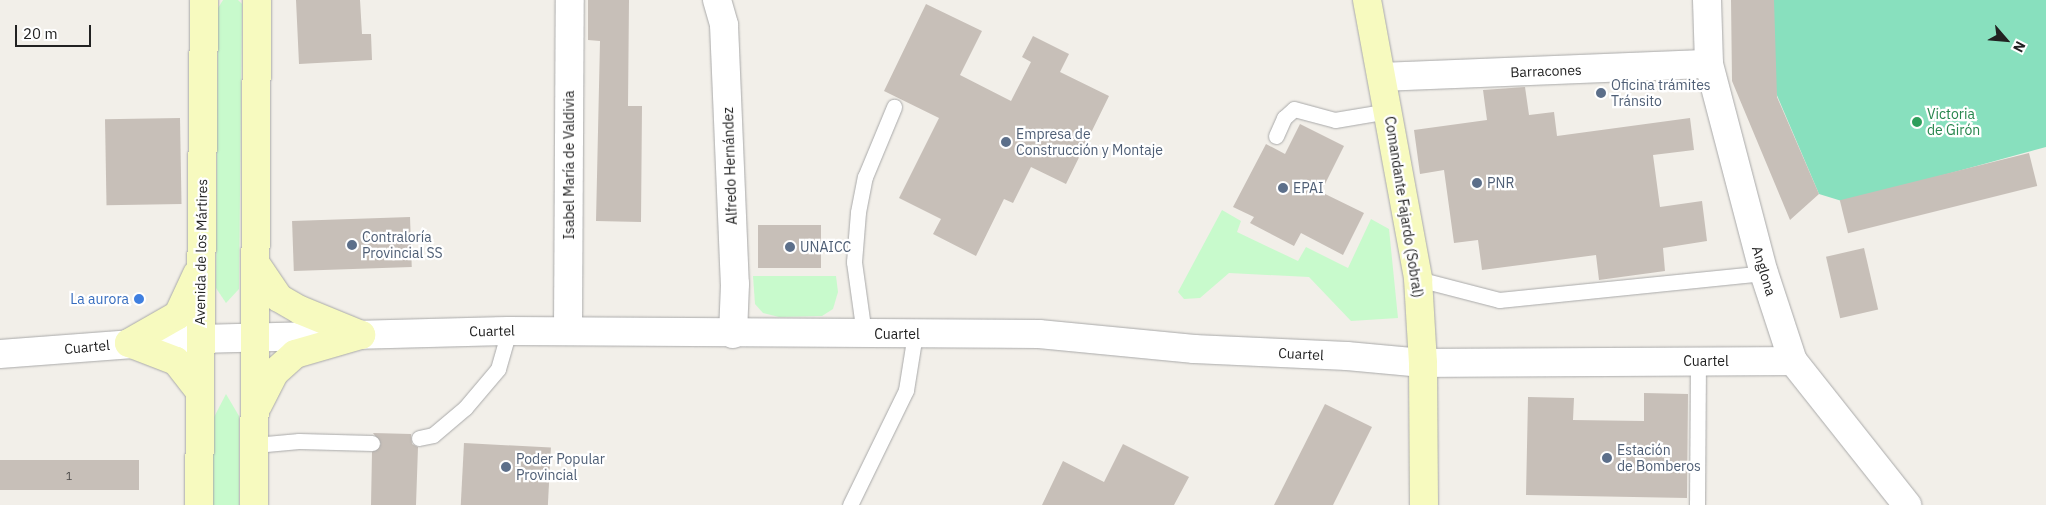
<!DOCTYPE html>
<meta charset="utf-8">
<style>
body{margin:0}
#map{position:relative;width:2046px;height:505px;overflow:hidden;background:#f2efe9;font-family:"IBM Plex Sans",sans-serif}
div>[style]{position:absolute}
.park>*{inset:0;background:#c8facc}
.pitch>*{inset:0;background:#88e0be}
.building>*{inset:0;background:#c7bfb8;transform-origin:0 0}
.roads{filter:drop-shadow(0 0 1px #a9a9a9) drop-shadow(0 0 1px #a9a9a9)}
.service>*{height:15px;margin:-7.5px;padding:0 7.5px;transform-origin:7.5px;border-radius:7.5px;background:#fff}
.minor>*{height:28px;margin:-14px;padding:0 14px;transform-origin:14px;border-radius:14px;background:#fff}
.tertiary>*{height:28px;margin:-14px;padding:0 14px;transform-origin:14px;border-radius:14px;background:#fff}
.secondary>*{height:28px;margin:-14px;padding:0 14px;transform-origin:14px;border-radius:14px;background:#f7fabf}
.dots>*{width:14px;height:14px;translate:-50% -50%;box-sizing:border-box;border:2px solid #fff;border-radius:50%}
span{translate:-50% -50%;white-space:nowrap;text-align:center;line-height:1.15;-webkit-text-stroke:4.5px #fff;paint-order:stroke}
.number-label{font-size:11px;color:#4b4948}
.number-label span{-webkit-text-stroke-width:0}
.street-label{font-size:14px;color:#222}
.service-label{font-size:14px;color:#4e5e75}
.left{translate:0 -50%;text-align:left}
.leisure-label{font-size:14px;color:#27864d}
.shop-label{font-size:14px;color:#366cbe}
.right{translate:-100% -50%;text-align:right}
.north{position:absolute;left:1981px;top:15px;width:50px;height:50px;-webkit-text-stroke:4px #fff;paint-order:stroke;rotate:117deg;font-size:14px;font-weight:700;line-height:20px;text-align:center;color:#222}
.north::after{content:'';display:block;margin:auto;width:18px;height:22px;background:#222;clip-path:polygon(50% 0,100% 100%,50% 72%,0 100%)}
.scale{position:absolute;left:15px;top:25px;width:76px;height:22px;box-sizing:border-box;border:2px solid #222;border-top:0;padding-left:6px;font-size:15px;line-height:18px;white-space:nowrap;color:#222;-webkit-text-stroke:4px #fff;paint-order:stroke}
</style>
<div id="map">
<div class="park">
<div style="clip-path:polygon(223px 0,238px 0,242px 4px,239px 289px,226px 303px,216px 288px,218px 8px)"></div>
<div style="clip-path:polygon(1222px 210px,1241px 221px,1237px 232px,1298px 261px,1306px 247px,1348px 268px,1371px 219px,1389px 229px,1398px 318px,1351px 321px,1309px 277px,1229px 273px,1200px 298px,1184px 299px,1178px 292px)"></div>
<div style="clip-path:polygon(753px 276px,836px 276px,838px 292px,833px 309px,822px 316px,779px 317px,763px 313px,755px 304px)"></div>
<div style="clip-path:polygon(226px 394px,239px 416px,239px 505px,212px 505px,212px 421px)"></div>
</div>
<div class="pitch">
<div style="clip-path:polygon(1773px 0,2046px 0,2046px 147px,1845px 202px,1819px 194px,1776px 93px)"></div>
</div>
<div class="building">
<div style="clip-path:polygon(296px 0,360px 0,362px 34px,371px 34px,372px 60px,299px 64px)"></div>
<div style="clip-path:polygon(588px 0,629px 0,628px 106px,642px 106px,641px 222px,596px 221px,600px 41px,588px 40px)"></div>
<div style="clip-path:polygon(1731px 0,1774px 0,1777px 97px,1819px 194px,1790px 220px,1732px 81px)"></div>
<div style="clip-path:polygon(926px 4px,982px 31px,960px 75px,1011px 101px,1031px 62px,1022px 57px,1033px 36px,1069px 54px,1060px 72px,1109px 96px,1066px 184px,1031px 167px,1013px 203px,1004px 199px,976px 256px,933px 234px,941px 219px,899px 198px,939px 118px,884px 91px)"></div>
<div style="clip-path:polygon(1525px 87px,1529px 115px,1554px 112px,1557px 136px,1690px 118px,1694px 150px,1653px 155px,1660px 207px,1702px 201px,1707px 241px,1663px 248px,1665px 271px,1599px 280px,1596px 255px,1482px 270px,1478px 240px,1454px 243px,1444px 170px,1420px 174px,1414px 130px,1487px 120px,1483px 90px)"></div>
<div style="left:180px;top:118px;width:86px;height:75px;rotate:89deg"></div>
<div style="clip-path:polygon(1300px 124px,1344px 146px,1321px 192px,1364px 213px,1343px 255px,1301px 233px,1294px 246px,1250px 223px,1254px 217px,1233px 207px,1266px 144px,1285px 154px)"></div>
<div style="left:2029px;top:153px;width:34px;height:195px;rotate:76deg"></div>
<div style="left:410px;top:217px;width:50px;height:118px;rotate:88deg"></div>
<div style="left:821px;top:225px;width:43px;height:63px;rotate:90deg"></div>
<div style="left:1864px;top:248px;width:63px;height:39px;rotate:77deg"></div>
<div style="clip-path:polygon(1644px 393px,1688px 394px,1687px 498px,1526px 495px,1528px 397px,1574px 398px,1573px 420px,1644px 421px)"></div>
<div style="clip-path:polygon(1325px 404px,1372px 427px,1333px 505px,1274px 505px)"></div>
<div style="clip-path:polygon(373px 433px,411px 434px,412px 444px,418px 447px,416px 505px,371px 505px,372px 452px,381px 444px)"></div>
<div style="left:464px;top:443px;width:87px;height:62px;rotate:3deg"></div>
<div style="clip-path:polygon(1123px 444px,1189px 477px,1174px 505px,1042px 505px,1063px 461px,1104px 482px)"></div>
<div style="left:139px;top:460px;width:30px;height:139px;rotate:90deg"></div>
</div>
<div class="roads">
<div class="service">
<div style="left:1276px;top:136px;width:20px;rotate:-66deg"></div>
<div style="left:1284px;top:118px;width:13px;rotate:-42deg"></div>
<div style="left:1294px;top:109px;width:42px;rotate:15deg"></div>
<div style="left:1335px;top:120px;width:55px;rotate:-9.5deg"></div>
<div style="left:1418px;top:279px;width:84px;rotate:14.5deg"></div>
<div style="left:1499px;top:300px;width:266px;rotate:-5.8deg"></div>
<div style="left:864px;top:334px;width:73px;rotate:-97.9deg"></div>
<div style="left:854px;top:262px;width:50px;rotate:-85.4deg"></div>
<div style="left:858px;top:212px;width:36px;rotate:-79deg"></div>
<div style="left:865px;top:177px;width:76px;rotate:-67.5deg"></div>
<div style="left:419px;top:438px;width:14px;rotate:-12deg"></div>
<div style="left:433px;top:435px;width:42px;rotate:-40.2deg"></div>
<div style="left:465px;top:408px;width:51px;rotate:-49.8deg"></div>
<div style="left:498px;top:369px;width:40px;rotate:-74deg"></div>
<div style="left:255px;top:445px;width:44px;rotate:-5.2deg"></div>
<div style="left:299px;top:441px;width:73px;rotate:1.6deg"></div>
<div style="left:850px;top:505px;width:128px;rotate:-64deg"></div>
<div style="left:906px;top:390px;width:57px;rotate:-80.9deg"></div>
<div style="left:1697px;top:505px;width:144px;rotate:-89.6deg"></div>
</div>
<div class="minor">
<div style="left:717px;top:0;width:26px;rotate:74deg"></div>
<div style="left:724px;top:25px;width:259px;rotate:87.6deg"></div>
<div style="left:735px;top:284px;width:50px;rotate:92.3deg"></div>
<div style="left:1707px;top:0;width:64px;rotate:88.2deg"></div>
<div style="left:1709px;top:64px;width:216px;rotate:75.3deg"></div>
<div style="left:1764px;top:273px;width:93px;rotate:71.8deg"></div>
<div style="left:1793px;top:361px;width:184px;rotate:51.6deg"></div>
<div style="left:1382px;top:77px;width:327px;rotate:-2.3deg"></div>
<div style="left:568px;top:331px;width:331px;rotate:-89.7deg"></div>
<div style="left:0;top:354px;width:200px;rotate:-4.3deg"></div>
<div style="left:1423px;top:363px;width:370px;rotate:-0.3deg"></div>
</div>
<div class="tertiary">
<div style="left:199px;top:339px;width:310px;rotate:-1.5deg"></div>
<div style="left:509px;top:331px;width:530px;rotate:0.32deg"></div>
<div style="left:1039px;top:334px;width:156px;rotate:5.5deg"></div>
<div style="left:1194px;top:349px;width:153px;rotate:2.6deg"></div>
<div style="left:1347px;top:356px;width:76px;rotate:5.3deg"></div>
</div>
<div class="secondary">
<div style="left:1367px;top:0;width:284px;rotate:79.6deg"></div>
<div style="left:1418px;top:279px;width:84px;rotate:86.6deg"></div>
<div style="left:1423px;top:363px;width:142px;rotate:89.6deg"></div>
<div style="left:258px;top:267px;width:37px;rotate:56deg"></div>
<div style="left:279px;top:298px;width:24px;rotate:30deg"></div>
<div style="left:300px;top:310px;width:66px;rotate:22.3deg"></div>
<div style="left:129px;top:343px;width:56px;rotate:-29.7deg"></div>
<div style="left:178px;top:315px;width:45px;rotate:-65.1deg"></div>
<div style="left:129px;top:343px;width:50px;rotate:21deg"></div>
<div style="left:176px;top:361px;width:37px;rotate:52deg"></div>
<div style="left:258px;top:405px;width:36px;rotate:-63deg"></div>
<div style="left:274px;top:373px;width:28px;rotate:-42deg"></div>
<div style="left:295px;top:354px;width:69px;rotate:-16.1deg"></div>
<div style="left:199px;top:505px;width:505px;rotate:-89.43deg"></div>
<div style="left:254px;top:505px;width:505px;rotate:-89.66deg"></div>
</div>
</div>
<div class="dots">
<div style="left:1601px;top:93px;background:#5c6f8a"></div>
<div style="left:1917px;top:122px;background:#2e9e5b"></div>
<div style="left:1006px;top:142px;background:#5c6f8a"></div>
<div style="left:1477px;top:183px;background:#5c6f8a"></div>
<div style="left:1283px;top:188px;background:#5c6f8a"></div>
<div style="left:352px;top:245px;background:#5c6f8a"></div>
<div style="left:790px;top:247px;background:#5c6f8a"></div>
<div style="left:139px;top:299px;background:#3f7fe0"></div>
<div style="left:1607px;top:458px;background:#5c6f8a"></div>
<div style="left:506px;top:467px;background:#5c6f8a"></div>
</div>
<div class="number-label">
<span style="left:69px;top:476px">1</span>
</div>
<div class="street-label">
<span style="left:1546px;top:71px;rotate:-2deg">Barracones</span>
<span style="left:569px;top:165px;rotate:-90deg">Isabel María de Valdivia</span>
<span style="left:730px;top:166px;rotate:-92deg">Alfredo Hernández</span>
<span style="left:1404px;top:207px;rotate:81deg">Comandante Fajardo (Sobral)</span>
<span style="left:201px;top:252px;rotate:-89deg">Avenida de los Mártires</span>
<span style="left:1764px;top:271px;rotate:73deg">Anglona</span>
<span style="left:492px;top:331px;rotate:-1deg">Cuartel</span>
<span style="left:897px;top:334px">Cuartel</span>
<span style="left:87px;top:347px;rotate:-5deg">Cuartel</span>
<span style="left:1301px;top:354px;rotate:3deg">Cuartel</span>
<span style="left:1706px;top:361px">Cuartel</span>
</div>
<div class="service-label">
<span class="left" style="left:1611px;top:93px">Oficina trámites<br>Tránsito</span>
<span class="left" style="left:1016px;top:142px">Empresa de<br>Construcción y Montaje</span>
<span class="left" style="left:1487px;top:183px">PNR</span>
<span class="left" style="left:1293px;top:188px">EPAI</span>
<span class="left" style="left:362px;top:245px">Contraloría<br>Provincial SS</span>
<span class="left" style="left:800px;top:247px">UNAICC</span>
<span class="left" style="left:1617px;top:458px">Estación<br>de Bomberos</span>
<span class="left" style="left:516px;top:467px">Poder Popular<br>Provincial</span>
</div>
<div class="leisure-label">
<span class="left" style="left:1927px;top:122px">Victoria<br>de Girón</span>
</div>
<div class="shop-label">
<span class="right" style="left:129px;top:299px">La aurora</span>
</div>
<div class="north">N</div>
<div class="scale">20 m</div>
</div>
